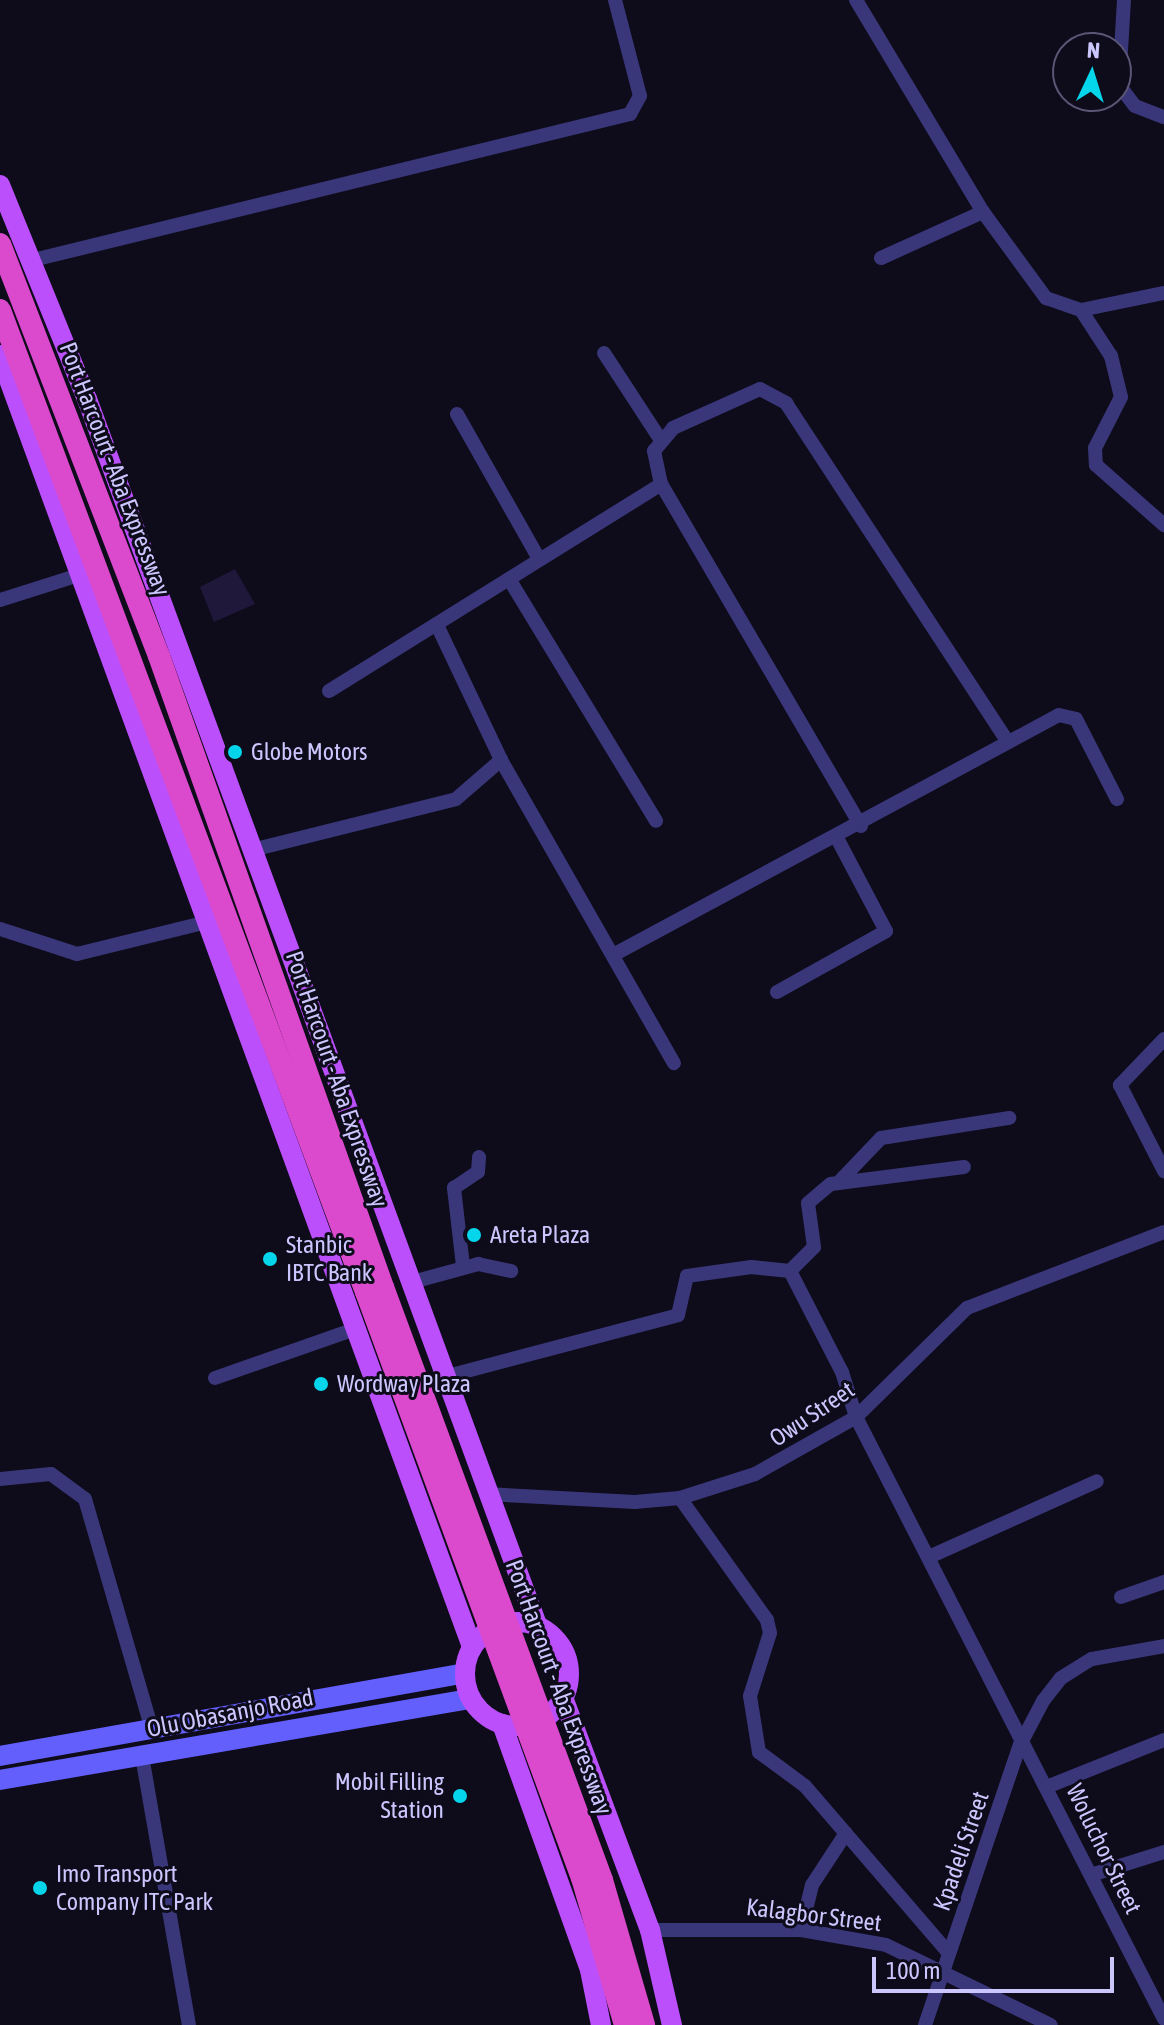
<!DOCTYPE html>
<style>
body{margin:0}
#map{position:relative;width:1164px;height:2025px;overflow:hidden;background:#0e0b1b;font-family:"Asap Condensed",sans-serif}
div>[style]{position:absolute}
.building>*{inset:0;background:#1f183b}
.minor>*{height:14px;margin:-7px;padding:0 7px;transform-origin:7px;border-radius:7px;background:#393779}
.secondary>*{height:20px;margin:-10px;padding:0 10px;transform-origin:10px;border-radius:10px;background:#635ffc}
.primary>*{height:20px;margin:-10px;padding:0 10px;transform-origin:10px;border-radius:10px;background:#bb4ffc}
.primary>.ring{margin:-10px;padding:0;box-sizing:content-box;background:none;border:20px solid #bb4ffc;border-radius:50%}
.trunk>*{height:22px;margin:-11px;padding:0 11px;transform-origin:11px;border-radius:11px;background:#db49cc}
.trunk-bridge>*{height:22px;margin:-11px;padding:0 11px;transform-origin:11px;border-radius:11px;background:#db49cc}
.dots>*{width:22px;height:22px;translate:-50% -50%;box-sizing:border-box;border:4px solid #0e0b1b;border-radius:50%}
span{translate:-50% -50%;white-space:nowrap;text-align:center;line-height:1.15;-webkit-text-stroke:6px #0e0b1b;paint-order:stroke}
.street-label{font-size:24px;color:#ccc6fe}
.poi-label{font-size:24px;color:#ccc6fe}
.left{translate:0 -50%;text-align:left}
.right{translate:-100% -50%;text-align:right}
.north{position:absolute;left:1052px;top:32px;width:80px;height:80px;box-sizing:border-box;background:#0e0b1b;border:2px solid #5a5676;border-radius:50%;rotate:4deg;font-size:22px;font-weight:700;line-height:32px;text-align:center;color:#ccc6fe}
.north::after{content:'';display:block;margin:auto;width:28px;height:36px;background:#04d5eb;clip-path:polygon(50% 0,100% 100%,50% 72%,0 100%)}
.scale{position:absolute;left:872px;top:1957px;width:242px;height:36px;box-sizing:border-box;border:4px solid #ccc6fe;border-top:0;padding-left:10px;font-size:24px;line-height:28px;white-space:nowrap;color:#ccc6fe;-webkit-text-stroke:6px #0e0b1b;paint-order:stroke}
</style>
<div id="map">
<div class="building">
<div style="clip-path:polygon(235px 569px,255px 604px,214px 622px,200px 587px)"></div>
</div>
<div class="minor">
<div style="left:856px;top:0;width:247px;rotate:59.1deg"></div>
<div style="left:983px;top:212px;width:107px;rotate:53.8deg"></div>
<div style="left:1046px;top:298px;width:37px;rotate:19deg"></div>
<div style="left:1081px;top:310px;width:85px;rotate:-11.6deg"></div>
<div style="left:1124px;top:0;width:85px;rotate:93.4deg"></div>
<div style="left:1119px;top:85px;width:26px;rotate:53deg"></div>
<div style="left:1135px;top:106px;width:31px;rotate:21deg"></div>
<div style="left:881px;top:258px;width:112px;rotate:-24.3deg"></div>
<div style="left:29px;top:261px;width:619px;rotate:-13.74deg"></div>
<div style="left:630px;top:114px;width:21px;rotate:-61deg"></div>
<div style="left:640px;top:96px;width:99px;rotate:-104.6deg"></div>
<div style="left:1081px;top:310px;width:55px;rotate:56.9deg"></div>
<div style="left:1111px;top:356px;width:42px;rotate:76.3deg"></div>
<div style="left:1121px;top:397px;width:57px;rotate:117deg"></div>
<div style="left:1095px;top:448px;width:17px;rotate:87deg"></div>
<div style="left:1096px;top:465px;width:91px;rotate:41.4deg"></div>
<div style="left:604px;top:353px;width:103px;rotate:56.9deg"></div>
<div style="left:457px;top:414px;width:167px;rotate:60.5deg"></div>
<div style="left:509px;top:579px;width:283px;rotate:58.7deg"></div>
<div style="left:0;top:600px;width:89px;rotate:-17.6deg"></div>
<div style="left:437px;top:625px;width:149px;rotate:64.6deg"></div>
<div style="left:501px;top:760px;width:349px;rotate:60.3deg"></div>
<div style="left:329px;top:691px;width:391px;rotate:-31.9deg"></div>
<div style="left:861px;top:826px;width:396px;rotate:-120.3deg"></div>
<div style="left:661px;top:484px;width:34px;rotate:-102deg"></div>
<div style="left:654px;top:451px;width:30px;rotate:-50deg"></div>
<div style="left:673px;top:428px;width:95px;rotate:-24.1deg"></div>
<div style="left:760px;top:389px;width:30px;rotate:28deg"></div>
<div style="left:786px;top:403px;width:405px;rotate:56.8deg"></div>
<div style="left:252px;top:850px;width:210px;rotate:-14deg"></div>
<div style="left:456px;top:799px;width:60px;rotate:-40.9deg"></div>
<div style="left:0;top:929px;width:81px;rotate:18deg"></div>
<div style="left:77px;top:954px;width:134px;rotate:-13.8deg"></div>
<div style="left:613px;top:955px;width:506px;rotate:-28.29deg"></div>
<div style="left:1059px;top:715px;width:17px;rotate:13deg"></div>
<div style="left:1076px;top:719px;width:90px;rotate:62.9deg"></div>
<div style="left:777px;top:992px;width:125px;rotate:-29.2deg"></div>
<div style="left:886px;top:931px;width:105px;rotate:-117.8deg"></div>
<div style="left:1164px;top:1039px;width:64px;rotate:133.7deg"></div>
<div style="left:1120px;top:1085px;width:97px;rotate:62.9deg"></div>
<div style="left:839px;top:1182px;width:61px;rotate:-46.3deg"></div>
<div style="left:881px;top:1138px;width:130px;rotate:-8.9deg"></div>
<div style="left:463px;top:1266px;width:79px;rotate:-96.6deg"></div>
<div style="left:454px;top:1188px;width:29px;rotate:-34deg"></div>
<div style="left:478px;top:1172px;width:15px;rotate:-86deg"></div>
<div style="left:790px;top:1271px;width:34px;rotate:-45deg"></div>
<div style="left:814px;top:1247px;width:44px;rotate:-97.8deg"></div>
<div style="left:808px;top:1203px;width:30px;rotate:-40deg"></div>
<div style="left:831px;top:1184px;width:134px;rotate:-7.3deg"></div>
<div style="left:409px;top:1283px;width:72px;rotate:-15.4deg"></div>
<div style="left:478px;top:1264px;width:34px;rotate:12deg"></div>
<div style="left:444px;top:1377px;width:242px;rotate:-14.8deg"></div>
<div style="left:678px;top:1315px;width:40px;rotate:-77deg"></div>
<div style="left:687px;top:1276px;width:65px;rotate:-8deg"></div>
<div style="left:751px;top:1267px;width:39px;rotate:6deg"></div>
<div style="left:790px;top:1271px;width:114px;rotate:62.8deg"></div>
<div style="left:842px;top:1372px;width:47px;rotate:72.7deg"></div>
<div style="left:856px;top:1417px;width:676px;rotate:62.9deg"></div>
<div style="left:215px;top:1378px;width:145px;rotate:-19.3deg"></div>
<div style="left:0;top:1479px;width:51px;rotate:-5.6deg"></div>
<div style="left:51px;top:1474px;width:42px;rotate:36.3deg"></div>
<div style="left:85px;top:1499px;width:241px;rotate:73.8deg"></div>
<div style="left:486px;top:1494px;width:149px;rotate:3.1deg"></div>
<div style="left:635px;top:1502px;width:45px;rotate:-5.1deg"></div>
<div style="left:680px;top:1498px;width:79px;rotate:-17.7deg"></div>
<div style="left:755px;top:1474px;width:116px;rotate:-29.4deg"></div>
<div style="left:856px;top:1417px;width:156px;rotate:-44.5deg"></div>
<div style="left:967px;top:1308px;width:211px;rotate:-21.1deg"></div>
<div style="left:680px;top:1498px;width:150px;rotate:54.5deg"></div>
<div style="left:767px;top:1620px;width:13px;rotate:77deg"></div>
<div style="left:770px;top:1633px;width:66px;rotate:107.6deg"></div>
<div style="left:750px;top:1696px;width:57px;rotate:80.9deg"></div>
<div style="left:759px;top:1752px;width:57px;rotate:36.5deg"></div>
<div style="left:805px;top:1786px;width:219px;rotate:49.3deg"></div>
<div style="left:929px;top:1557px;width:184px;rotate:-24.3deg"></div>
<div style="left:1121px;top:1597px;width:46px;rotate:-19.2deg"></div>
<div style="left:142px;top:1756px;width:273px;rotate:80.1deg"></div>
<div style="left:1049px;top:1786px;width:124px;rotate:-21.8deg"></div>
<div style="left:1091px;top:1875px;width:77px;rotate:-17.5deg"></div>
<div style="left:650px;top:1930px;width:151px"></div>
<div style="left:801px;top:1930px;width:86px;rotate:10deg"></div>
<div style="left:886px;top:1945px;width:183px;rotate:25.9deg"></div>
<div style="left:801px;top:1930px;width:46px;rotate:-76.3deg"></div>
<div style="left:812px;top:1885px;width:62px;rotate:-56.8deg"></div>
<div style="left:925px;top:2025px;width:296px;rotate:-71.3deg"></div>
<div style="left:1020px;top:1745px;width:50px;rotate:-62.4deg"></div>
<div style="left:1043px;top:1701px;width:29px;rotate:-52deg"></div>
<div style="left:1061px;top:1678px;width:36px;rotate:-32deg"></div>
<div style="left:1092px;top:1659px;width:73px;rotate:-10.2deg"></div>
</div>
<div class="secondary">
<div style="left:0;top:1756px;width:471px;rotate:-10.1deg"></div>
<div style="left:0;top:1780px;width:477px;rotate:-9.8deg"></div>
</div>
<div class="primary">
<div style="left:0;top:185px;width:231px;rotate:67.9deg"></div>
<div style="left:87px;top:399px;width:1306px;rotate:69.84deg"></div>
<div style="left:0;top:355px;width:1376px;rotate:69.93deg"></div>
<div class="ring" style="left:465px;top:1622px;width:84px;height:84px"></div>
<div style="left:564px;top:1700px;width:246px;rotate:69.5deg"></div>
<div style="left:650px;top:1930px;width:98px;rotate:77deg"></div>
<div style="left:502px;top:1724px;width:261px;rotate:70.3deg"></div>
<div style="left:590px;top:1970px;width:56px;rotate:78.7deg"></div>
</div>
<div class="trunk">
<div style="left:0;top:244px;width:442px;rotate:68.9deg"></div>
<div style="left:159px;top:656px;width:670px;rotate:70.46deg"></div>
<div style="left:0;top:310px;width:1048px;rotate:69.56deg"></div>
</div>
<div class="trunk-bridge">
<div style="left:383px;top:1287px;width:632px;rotate:69.73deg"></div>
<div style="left:602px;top:1880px;width:151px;rotate:73.8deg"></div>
<div style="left:366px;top:1292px;width:625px;rotate:69.77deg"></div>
<div style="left:582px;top:1878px;width:153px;rotate:73.7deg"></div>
</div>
<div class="dots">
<div style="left:235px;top:752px;background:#04d5eb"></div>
<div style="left:474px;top:1235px;background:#04d5eb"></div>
<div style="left:270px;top:1259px;background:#04d5eb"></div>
<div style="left:321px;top:1384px;background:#04d5eb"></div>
<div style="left:460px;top:1796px;background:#04d5eb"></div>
<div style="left:40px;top:1888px;background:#04d5eb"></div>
</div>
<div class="street-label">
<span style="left:115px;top:469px;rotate:69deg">Port Harcourt - Aba Expressway</span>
<span style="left:337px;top:1079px;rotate:71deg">Port Harcourt - Aba Expressway</span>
<span style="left:812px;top:1414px;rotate:-34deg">Owu Street</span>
<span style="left:559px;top:1687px;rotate:70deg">Port Harcourt - Aba Expressway</span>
<span style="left:230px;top:1713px;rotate:-11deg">Olu Obasanjo Road</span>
<span style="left:1104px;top:1849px;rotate:64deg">Woluchor Street</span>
<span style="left:961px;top:1851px;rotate:-71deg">Kpadeli Street</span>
<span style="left:814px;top:1915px;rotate:7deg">Kalagbor Street</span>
</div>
<div class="poi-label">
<span class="left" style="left:251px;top:752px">Globe Motors</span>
<span class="left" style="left:490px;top:1235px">Areta Plaza</span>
<span class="left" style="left:286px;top:1259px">Stanbic<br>IBTC Bank</span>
<span class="left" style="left:337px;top:1384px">Wordway Plaza</span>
<span class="right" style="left:444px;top:1796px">Mobil Filling<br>Station</span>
<span class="left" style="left:56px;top:1888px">Imo Transport<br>Company ITC Park</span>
</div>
<div class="north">N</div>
<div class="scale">100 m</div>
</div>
